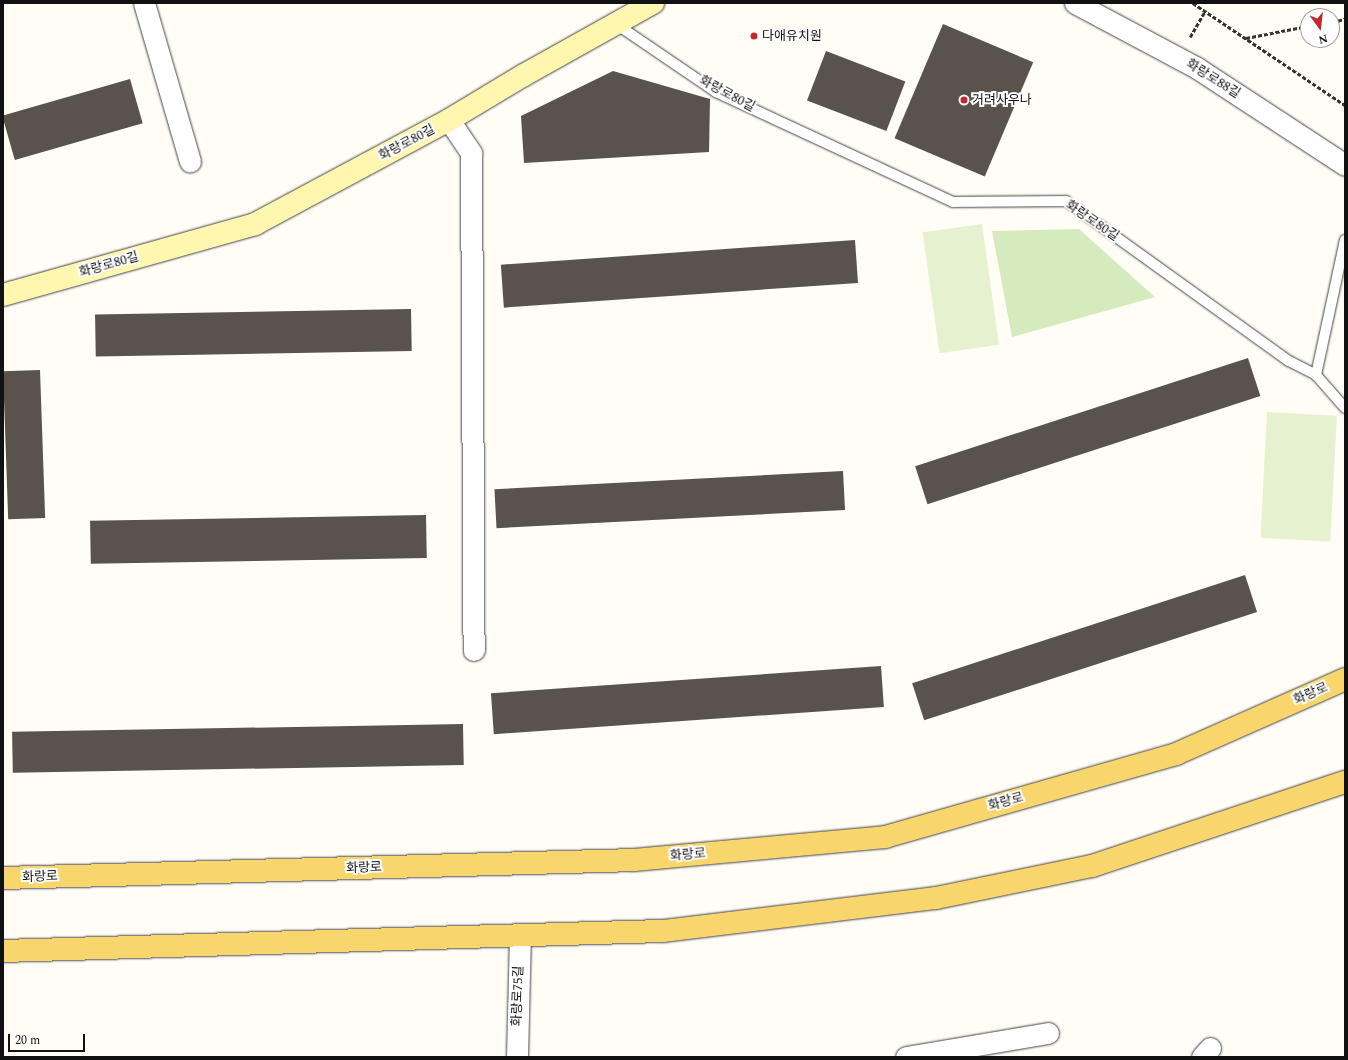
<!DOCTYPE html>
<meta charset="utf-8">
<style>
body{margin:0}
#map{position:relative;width:1348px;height:1060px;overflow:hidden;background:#fffdf5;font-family:Spectral,"Noto Sans KR",serif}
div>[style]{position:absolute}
.green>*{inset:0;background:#d5ebbd}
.pitch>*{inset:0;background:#e6f2cf;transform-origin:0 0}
.building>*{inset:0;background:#5a524d;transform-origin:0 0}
.path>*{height:2.5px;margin-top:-1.25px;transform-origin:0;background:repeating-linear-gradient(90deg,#333 0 4px,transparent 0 6px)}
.roads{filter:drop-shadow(0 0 1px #444) drop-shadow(0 0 1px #444)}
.lane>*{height:10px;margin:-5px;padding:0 5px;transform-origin:5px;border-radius:5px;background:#fff}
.street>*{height:21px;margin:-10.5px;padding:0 10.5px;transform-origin:10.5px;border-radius:10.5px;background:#fff}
.secondary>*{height:22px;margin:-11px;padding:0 11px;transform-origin:11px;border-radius:11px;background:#fff6b0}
.primary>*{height:22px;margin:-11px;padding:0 11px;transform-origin:11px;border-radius:11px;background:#f9d66b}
.dots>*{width:11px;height:11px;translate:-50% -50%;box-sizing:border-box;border:2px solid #fff;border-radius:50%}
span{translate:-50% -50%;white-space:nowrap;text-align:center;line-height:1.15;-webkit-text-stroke:4px #fff;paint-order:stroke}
.poi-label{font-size:13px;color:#111}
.left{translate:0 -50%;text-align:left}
.street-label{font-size:13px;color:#111}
.frame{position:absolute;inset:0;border:4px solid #111;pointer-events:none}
.north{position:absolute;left:1300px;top:8px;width:40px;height:40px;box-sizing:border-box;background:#fff;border:1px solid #a0a0a0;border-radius:50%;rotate:165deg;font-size:11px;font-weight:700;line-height:16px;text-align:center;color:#111}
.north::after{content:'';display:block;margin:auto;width:14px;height:18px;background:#c4262e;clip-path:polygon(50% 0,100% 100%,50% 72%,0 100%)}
.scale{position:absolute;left:8px;top:1034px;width:77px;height:18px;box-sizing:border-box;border:2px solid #111;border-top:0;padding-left:5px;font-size:12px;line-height:14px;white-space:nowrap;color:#111;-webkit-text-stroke:3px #fff;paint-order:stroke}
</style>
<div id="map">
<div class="green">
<div style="clip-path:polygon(1079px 229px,1155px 297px,1012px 337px,992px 231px)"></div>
</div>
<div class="pitch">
<div style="left:982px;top:224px;width:122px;height:60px;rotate:82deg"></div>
<div style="left:1267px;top:412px;width:70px;height:126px;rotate:3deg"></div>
</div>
<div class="building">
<div style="left:943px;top:24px;width:98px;height:124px;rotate:23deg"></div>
<div style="left:826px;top:51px;width:85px;height:53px;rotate:21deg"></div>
<div style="clip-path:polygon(613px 71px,710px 99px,709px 152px,524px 163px,521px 116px)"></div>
<div style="left:130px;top:79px;width:46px;height:133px;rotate:74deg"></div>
<div style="left:855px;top:240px;width:43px;height:355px;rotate:86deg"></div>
<div style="left:411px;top:309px;width:42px;height:316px;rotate:89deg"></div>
<div style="left:1248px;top:358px;width:40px;height:350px;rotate:72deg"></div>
<div style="left:40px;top:370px;width:148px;height:37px;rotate:88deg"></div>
<div style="left:843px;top:471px;width:39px;height:349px;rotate:87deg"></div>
<div style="left:426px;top:515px;width:43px;height:336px;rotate:89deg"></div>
<div style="left:1245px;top:575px;width:39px;height:350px;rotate:72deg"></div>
<div style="left:881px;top:666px;width:41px;height:391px;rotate:86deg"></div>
<div style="left:463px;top:724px;width:41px;height:451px;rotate:89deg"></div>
</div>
<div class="path">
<div style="left:1193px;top:3px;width:183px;rotate:33.9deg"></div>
<div style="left:1332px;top:22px;width:13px;rotate:-13deg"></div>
<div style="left:1190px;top:37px;width:30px;rotate:-60deg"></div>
<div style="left:1246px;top:38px;width:63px;rotate:-11deg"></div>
</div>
<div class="roads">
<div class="lane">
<div style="left:616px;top:24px;width:121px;rotate:34.2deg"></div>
<div style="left:716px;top:92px;width:261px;rotate:24.9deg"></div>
<div style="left:953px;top:202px;width:113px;rotate:-0.5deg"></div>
<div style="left:1066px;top:201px;width:274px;rotate:35.7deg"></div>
<div style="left:1289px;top:361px;width:30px;rotate:27deg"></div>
<div style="left:1316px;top:375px;width:44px;rotate:48.7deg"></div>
<div style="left:1316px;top:375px;width:138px;rotate:-77.9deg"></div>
</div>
<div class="street">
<div style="left:144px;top:3px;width:165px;rotate:73.8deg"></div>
<div style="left:1075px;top:3px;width:138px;rotate:28deg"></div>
<div style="left:1197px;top:68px;width:177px;rotate:33.2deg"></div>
<div style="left:449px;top:120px;width:40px;rotate:56deg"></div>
<div style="left:471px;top:153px;width:497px;rotate:89.7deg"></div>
<div style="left:517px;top:1057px;width:122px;rotate:-88.6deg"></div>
<div style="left:906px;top:1057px;width:144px;rotate:-9.6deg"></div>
<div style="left:1202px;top:1057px;width:12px;rotate:-48deg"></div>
</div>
<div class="secondary">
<div style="left:3px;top:295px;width:262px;rotate:-15.7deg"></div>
<div style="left:255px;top:224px;width:220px;rotate:-28.2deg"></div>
<div style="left:449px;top:120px;width:87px;rotate:-31deg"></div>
<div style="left:524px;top:75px;width:148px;rotate:-29.2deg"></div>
</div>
<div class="primary">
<div style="left:3px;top:878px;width:631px;rotate:-1.63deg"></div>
<div style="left:634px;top:860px;width:252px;rotate:-5.2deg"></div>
<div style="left:885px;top:837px;width:303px;rotate:-15.9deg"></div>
<div style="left:1176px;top:754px;width:185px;rotate:-23.9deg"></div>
<div style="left:3px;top:951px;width:660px;rotate:-1.74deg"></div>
<div style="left:663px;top:931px;width:275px;rotate:-6.9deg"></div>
<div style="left:936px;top:898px;width:159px;rotate:-11.6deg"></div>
<div style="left:1092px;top:866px;width:267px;rotate:-18.4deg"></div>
</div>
</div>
<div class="dots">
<div style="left:754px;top:36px;background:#c4262e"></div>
<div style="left:964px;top:100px;background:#c4262e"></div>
</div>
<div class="poi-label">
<span class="left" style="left:762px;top:36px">다애유치원</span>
<span class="left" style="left:972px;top:100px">거려사우나</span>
</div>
<div class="street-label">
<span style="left:1213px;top:79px;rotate:32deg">화랑로88길</span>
<span style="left:727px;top:94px;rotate:28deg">화랑로80길</span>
<span style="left:407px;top:143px;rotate:-28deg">화랑로80길</span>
<span style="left:1092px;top:221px;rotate:34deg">화랑로80길</span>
<span style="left:109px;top:265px;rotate:-16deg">화랑로80길</span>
<span style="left:1311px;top:694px;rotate:-24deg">화랑로</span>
<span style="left:1006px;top:802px;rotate:-16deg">화랑로</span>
<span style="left:688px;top:855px;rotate:-5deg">화랑로</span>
<span style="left:364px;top:868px;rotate:-2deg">화랑로</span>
<span style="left:40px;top:877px;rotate:-2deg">화랑로</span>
<span style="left:518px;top:996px;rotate:-88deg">화랑로75길</span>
</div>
<div class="frame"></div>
<div class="north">N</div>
<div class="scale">20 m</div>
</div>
